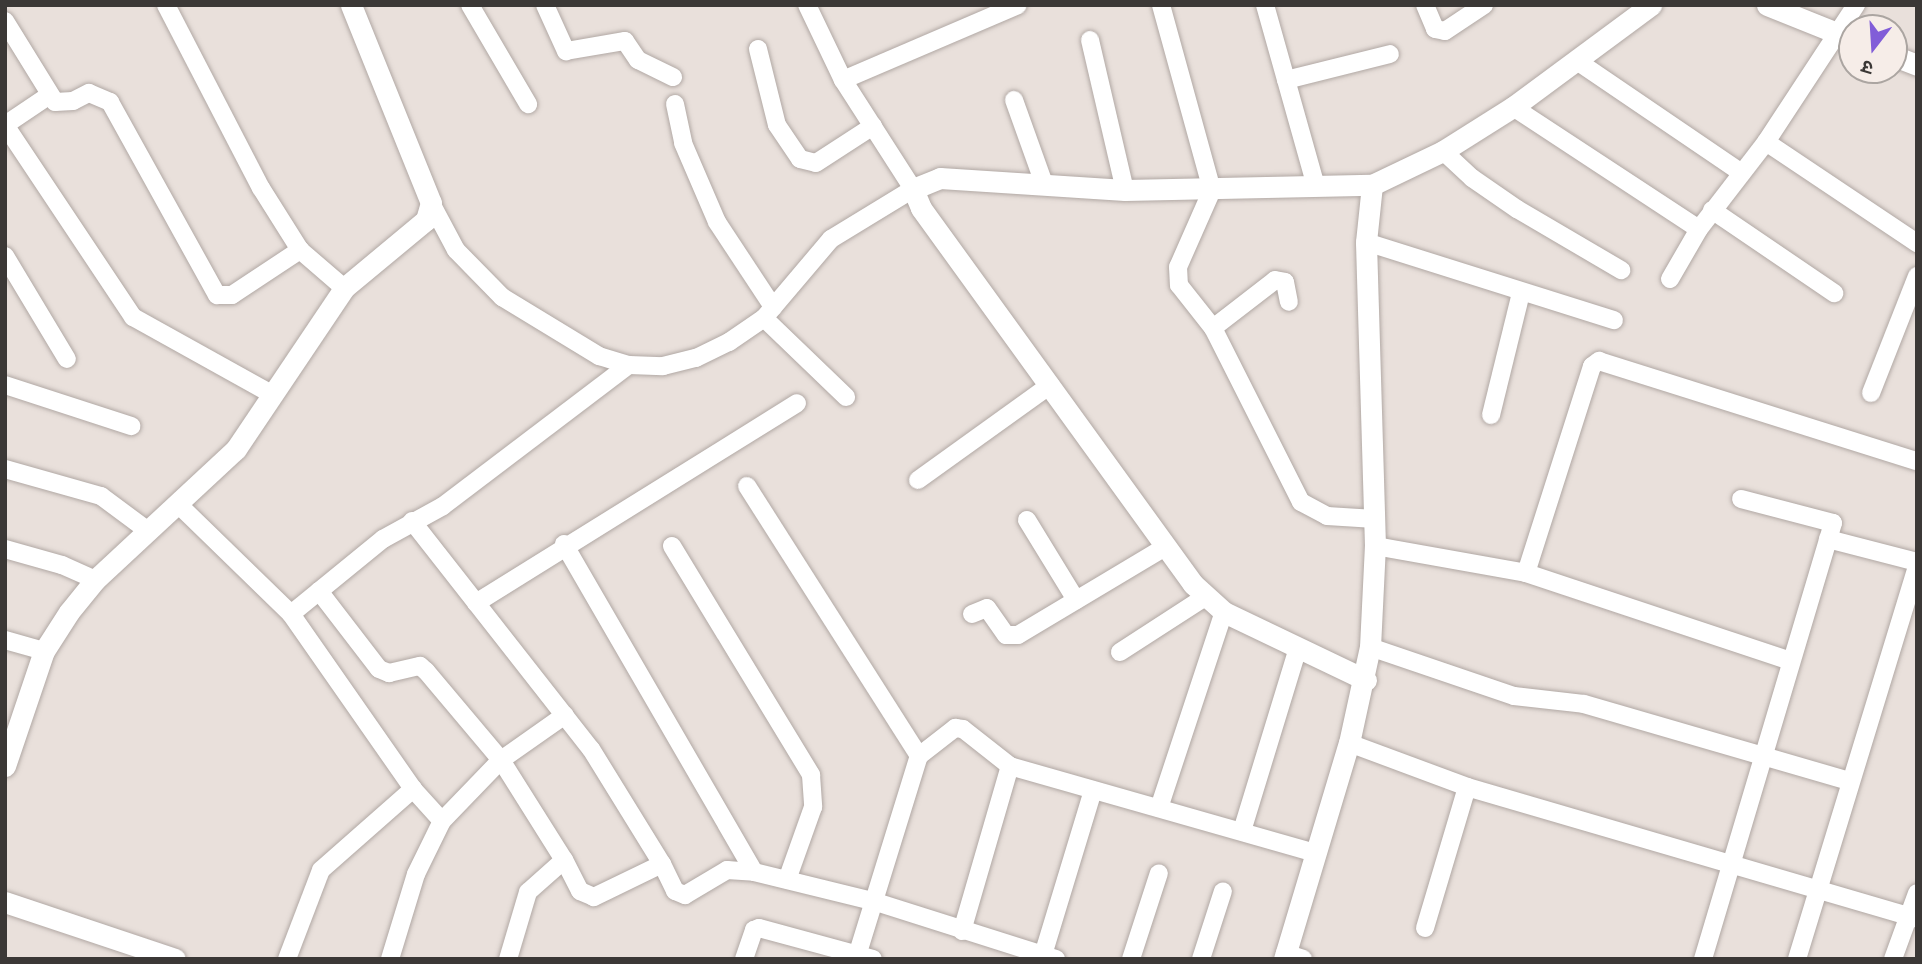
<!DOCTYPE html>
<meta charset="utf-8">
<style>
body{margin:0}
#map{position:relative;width:1922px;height:964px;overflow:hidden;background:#e9e0db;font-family:"DM Sans","Noto Sans Devanagari",sans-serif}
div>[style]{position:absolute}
.roads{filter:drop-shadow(0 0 2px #b1a8a4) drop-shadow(0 0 2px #b1a8a4)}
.minor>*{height:18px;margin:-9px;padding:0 9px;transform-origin:9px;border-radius:9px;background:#fff}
.tertiary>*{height:21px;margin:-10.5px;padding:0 10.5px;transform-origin:10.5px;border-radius:10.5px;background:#fff}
span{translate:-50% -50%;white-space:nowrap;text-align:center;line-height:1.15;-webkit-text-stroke:5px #f6ede8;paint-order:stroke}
.frame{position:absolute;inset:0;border:7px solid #3b3836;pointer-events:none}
.north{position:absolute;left:1838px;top:14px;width:70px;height:70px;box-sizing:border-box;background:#f6ede8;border:2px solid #aba5a1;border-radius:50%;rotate:197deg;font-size:19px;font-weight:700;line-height:28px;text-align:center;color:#3b3836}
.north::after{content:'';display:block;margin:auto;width:24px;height:32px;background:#815dd8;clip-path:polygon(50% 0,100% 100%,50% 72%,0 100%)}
</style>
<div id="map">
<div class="roads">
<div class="minor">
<div style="left:166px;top:5px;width:206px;rotate:62.6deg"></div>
<div style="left:261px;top:188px;width:73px;rotate:57.8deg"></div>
<div style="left:470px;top:5px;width:115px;rotate:59.6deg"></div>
<div style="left:545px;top:5px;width:51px;rotate:65.5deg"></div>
<div style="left:566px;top:51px;width:60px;rotate:-9.6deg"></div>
<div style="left:625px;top:41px;width:23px;rotate:56deg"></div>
<div style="left:638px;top:60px;width:39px;rotate:26deg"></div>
<div style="left:1161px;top:5px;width:192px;rotate:74.6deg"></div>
<div style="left:1212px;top:190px;width:84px;rotate:113.8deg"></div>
<div style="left:1178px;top:267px;width:18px;rotate:87deg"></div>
<div style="left:1179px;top:285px;width:55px;rotate:51.7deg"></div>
<div style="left:1213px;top:328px;width:195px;rotate:63.2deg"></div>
<div style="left:1301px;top:502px;width:30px;rotate:28deg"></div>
<div style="left:1327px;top:516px;width:48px;rotate:3.6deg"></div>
<div style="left:1265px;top:5px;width:188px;rotate:74.3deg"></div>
<div style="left:1425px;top:5px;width:26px;rotate:67deg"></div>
<div style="left:1435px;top:29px;width:10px;rotate:11deg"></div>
<div style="left:1445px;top:31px;width:47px;rotate:-33.7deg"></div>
<div style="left:5px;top:21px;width:95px;rotate:58.3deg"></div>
<div style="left:55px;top:102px;width:18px;rotate:-3deg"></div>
<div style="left:73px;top:101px;width:18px;rotate:-27deg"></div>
<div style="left:89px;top:93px;width:23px;rotate:23deg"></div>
<div style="left:110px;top:102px;width:221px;rotate:61deg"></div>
<div style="left:217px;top:295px;width:15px"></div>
<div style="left:232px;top:295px;width:82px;rotate:-33.5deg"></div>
<div style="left:300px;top:250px;width:58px;rotate:40.8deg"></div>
<div style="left:1090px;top:40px;width:154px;rotate:76.9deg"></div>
<div style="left:758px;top:49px;width:78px;rotate:76deg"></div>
<div style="left:777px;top:125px;width:41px;rotate:55.9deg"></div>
<div style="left:800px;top:159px;width:16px;rotate:14deg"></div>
<div style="left:816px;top:163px;width:68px;rotate:-33deg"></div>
<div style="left:1577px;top:61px;width:199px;rotate:34.2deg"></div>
<div style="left:843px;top:80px;width:190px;rotate:-23.2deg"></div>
<div style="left:1286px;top:80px;width:107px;rotate:-14deg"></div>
<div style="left:1014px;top:100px;width:89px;rotate:70.3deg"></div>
<div style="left:675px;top:104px;width:40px;rotate:78deg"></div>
<div style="left:683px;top:143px;width:86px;rotate:66.7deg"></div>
<div style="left:717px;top:222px;width:102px;rotate:56.6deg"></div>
<div style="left:1513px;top:107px;width:222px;rotate:33.3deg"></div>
<div style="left:5px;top:125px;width:231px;rotate:56.3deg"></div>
<div style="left:133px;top:317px;width:160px;rotate:29.1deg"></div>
<div style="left:5px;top:125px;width:52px;rotate:-34deg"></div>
<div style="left:1766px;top:142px;width:182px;rotate:33.8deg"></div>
<div style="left:1443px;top:151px;width:40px;rotate:43deg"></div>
<div style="left:1472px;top:178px;width:55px;rotate:34.6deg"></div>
<div style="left:1517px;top:209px;width:121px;rotate:30.4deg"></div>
<div style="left:431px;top:203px;width:53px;rotate:62deg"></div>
<div style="left:456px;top:250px;width:66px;rotate:45.6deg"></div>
<div style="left:502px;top:297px;width:114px;rotate:31.3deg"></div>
<div style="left:599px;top:356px;width:31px;rotate:17deg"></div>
<div style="left:629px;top:365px;width:34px;rotate:2deg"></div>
<div style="left:663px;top:366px;width:34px;rotate:-14deg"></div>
<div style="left:696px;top:358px;width:37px;rotate:-26deg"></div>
<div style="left:729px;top:342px;width:42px;rotate:-34.4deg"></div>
<div style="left:764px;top:318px;width:104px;rotate:-49.7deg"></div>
<div style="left:831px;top:239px;width:96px;rotate:-31.4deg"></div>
<div style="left:913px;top:189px;width:130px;rotate:-122.7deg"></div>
<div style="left:843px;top:80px;width:83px;rotate:-115.6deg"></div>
<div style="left:1712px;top:210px;width:148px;rotate:34.2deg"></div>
<div style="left:1366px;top:242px;width:260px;rotate:17.5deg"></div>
<div style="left:5px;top:256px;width:120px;rotate:59deg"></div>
<div style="left:1670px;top:279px;width:58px;rotate:-59.9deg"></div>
<div style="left:1699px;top:229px;width:110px;rotate:-52.4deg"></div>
<div style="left:1766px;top:142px;width:164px;rotate:-56.7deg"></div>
<div style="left:764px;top:318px;width:114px;rotate:43.9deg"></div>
<div style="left:1213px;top:328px;width:78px;rotate:-37.7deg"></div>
<div style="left:1275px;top:280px;width:10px;rotate:11deg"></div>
<div style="left:1285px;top:282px;width:20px;rotate:79deg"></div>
<div style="left:5px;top:385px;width:133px;rotate:18deg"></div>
<div style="left:1871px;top:393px;width:126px;rotate:-68.5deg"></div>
<div style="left:1491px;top:415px;width:126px;rotate:-76.2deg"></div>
<div style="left:5px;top:469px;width:100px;rotate:15.7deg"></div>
<div style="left:101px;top:496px;width:57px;rotate:36.5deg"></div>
<div style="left:918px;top:480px;width:163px;rotate:-35.7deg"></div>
<div style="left:747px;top:486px;width:320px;rotate:57.5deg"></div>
<div style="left:179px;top:505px;width:156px;rotate:44.2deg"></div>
<div style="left:291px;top:614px;width:119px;rotate:-39.2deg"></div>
<div style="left:383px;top:539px;width:68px;rotate:-28.8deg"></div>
<div style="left:443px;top:506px;width:233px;rotate:-37.2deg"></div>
<div style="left:1027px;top:520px;width:94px;rotate:58.5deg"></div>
<div style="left:412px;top:521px;width:290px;rotate:51.9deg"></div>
<div style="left:591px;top:749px;width:135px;rotate:58.3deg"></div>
<div style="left:662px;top:864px;width:76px;rotate:154.1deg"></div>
<div style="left:594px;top:897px;width:15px;rotate:-157deg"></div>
<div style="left:580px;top:891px;width:35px;rotate:-117deg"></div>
<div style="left:564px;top:860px;width:48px;rotate:138.4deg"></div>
<div style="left:528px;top:892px;width:70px;rotate:106.6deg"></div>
<div style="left:1828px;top:539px;width:92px;rotate:14.5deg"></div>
<div style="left:564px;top:544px;width:379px;rotate:59.9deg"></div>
<div style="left:754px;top:872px;width:126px;rotate:13.8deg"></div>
<div style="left:876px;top:902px;width:189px;rotate:17.6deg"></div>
<div style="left:672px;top:546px;width:268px;rotate:58.7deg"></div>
<div style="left:811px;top:775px;width:32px;rotate:86deg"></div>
<div style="left:813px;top:807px;width:77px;rotate:109.6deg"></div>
<div style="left:1375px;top:546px;width:153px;rotate:10.1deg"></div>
<div style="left:1526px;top:573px;width:279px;rotate:18.4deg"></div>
<div style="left:5px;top:549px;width:59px;rotate:15.7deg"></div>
<div style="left:62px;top:565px;width:36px;rotate:24deg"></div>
<div style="left:1526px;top:573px;width:217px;rotate:-72.3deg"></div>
<div style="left:1592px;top:366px;width:9px;rotate:-36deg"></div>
<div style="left:1599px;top:361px;width:333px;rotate:17.5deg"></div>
<div style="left:319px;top:591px;width:98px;rotate:52.4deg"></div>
<div style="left:379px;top:669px;width:11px;rotate:22deg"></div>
<div style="left:389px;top:673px;width:32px;rotate:-13deg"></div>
<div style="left:420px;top:666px;width:8px;rotate:40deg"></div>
<div style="left:426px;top:671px;width:116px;rotate:49.9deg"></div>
<div style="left:501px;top:760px;width:78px;rotate:-35.1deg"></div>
<div style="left:476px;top:603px;width:378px;rotate:-31.9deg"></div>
<div style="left:291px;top:614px;width:213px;rotate:55.1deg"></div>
<div style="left:413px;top:789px;width:43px;rotate:47.8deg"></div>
<div style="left:442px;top:821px;width:85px;rotate:-46deg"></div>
<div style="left:501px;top:760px;width:118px;rotate:57.8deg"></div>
<div style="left:972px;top:614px;width:16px;rotate:-22deg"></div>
<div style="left:987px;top:608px;width:33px;rotate:55deg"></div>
<div style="left:1006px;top:635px;width:12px"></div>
<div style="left:1018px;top:635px;width:171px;rotate:-30.9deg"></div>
<div style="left:5px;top:640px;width:41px;rotate:15.8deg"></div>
<div style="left:1370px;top:647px;width:152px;rotate:18.8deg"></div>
<div style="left:1514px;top:696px;width:70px;rotate:6.5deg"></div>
<div style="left:1584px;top:704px;width:276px;rotate:16.2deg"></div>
<div style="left:1120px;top:652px;width:101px;rotate:-32.9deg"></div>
<div style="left:1349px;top:743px;width:126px;rotate:20.4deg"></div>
<div style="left:1467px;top:787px;width:469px;rotate:16.3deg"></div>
<div style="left:1159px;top:808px;width:206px;rotate:-71.7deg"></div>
<div style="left:1242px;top:831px;width:191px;rotate:-73deg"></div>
<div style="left:662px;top:864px;width:30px;rotate:64deg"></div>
<div style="left:675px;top:891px;width:11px;rotate:22deg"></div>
<div style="left:685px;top:895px;width:49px;rotate:-30.8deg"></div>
<div style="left:727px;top:870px;width:27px;rotate:4deg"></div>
<div style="left:1425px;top:928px;width:147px;rotate:-73.4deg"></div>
<div style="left:962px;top:931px;width:172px;rotate:-73.8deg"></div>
<div style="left:1285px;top:953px;width:19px;rotate:18deg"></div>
<div style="left:1043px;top:955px;width:172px;rotate:-73.1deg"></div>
<div style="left:287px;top:959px;width:95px;rotate:-69.1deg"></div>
<div style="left:321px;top:870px;width:123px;rotate:-41.4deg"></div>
<div style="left:390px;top:959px;width:89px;rotate:-73deg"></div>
<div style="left:416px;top:874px;width:59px;rotate:-63.9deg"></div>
<div style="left:744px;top:959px;width:31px;rotate:-71deg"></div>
<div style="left:754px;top:930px;width:5px;rotate:-22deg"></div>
<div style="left:759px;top:928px;width:118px;rotate:15.2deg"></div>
<div style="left:856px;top:959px;width:213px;rotate:-72.8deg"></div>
<div style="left:919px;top:756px;width:46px;rotate:-37.9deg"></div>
<div style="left:955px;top:728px;width:8px;rotate:7deg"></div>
<div style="left:963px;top:729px;width:60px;rotate:38.2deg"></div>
<div style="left:1010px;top:766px;width:318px;rotate:15.9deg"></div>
<div style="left:1131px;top:959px;width:90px;rotate:-72deg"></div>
<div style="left:1201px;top:959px;width:71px;rotate:-72.1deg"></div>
<div style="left:1703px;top:959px;width:455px;rotate:-73.4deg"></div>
<div style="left:1833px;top:523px;width:95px;rotate:-165.4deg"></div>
<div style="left:1797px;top:959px;width:410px;rotate:-73deg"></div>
<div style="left:1893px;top:959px;width:70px;rotate:-70deg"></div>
</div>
<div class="tertiary">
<div style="left:1767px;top:5px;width:92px;rotate:21.8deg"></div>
<div style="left:1894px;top:56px;width:25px;rotate:21deg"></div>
<div style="left:1366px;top:680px;width:157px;rotate:-154.4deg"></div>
<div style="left:1224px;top:612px;width:42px;rotate:-137.9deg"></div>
<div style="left:1193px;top:584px;width:464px;rotate:-125.9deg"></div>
<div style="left:921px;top:208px;width:21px;rotate:-113deg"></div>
<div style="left:913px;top:189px;width:29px;rotate:-22deg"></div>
<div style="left:940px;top:178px;width:185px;rotate:3.7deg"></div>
<div style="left:1125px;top:190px;width:247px;rotate:-1.2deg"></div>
<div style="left:1372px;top:185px;width:79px;rotate:-25.6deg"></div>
<div style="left:1443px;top:151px;width:83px;rotate:-32.2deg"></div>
<div style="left:1513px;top:107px;width:172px;rotate:-36.5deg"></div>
<div style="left:5px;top:766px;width:121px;rotate:-71.3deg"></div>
<div style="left:44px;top:651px;width:46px;rotate:-57.3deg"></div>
<div style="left:69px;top:612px;width:41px;rotate:-50.9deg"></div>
<div style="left:95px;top:580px;width:192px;rotate:-42.9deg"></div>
<div style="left:236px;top:449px;width:194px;rotate:-56.1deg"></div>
<div style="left:344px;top:288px;width:107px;rotate:-39.7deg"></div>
<div style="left:426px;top:220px;width:18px;rotate:-74deg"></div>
<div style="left:431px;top:203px;width:214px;rotate:-112deg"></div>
<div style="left:5px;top:902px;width:179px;rotate:18.5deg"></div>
<div style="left:1284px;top:959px;width:226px;rotate:-73.3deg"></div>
<div style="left:1349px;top:743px;width:98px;rotate:-77.7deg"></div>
<div style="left:1370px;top:647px;width:101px;rotate:-87.2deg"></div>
<div style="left:1375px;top:546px;width:304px;rotate:-91.7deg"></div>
<div style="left:1366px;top:242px;width:57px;rotate:-84deg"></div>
</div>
</div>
<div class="frame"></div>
<div class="north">उ</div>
</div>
